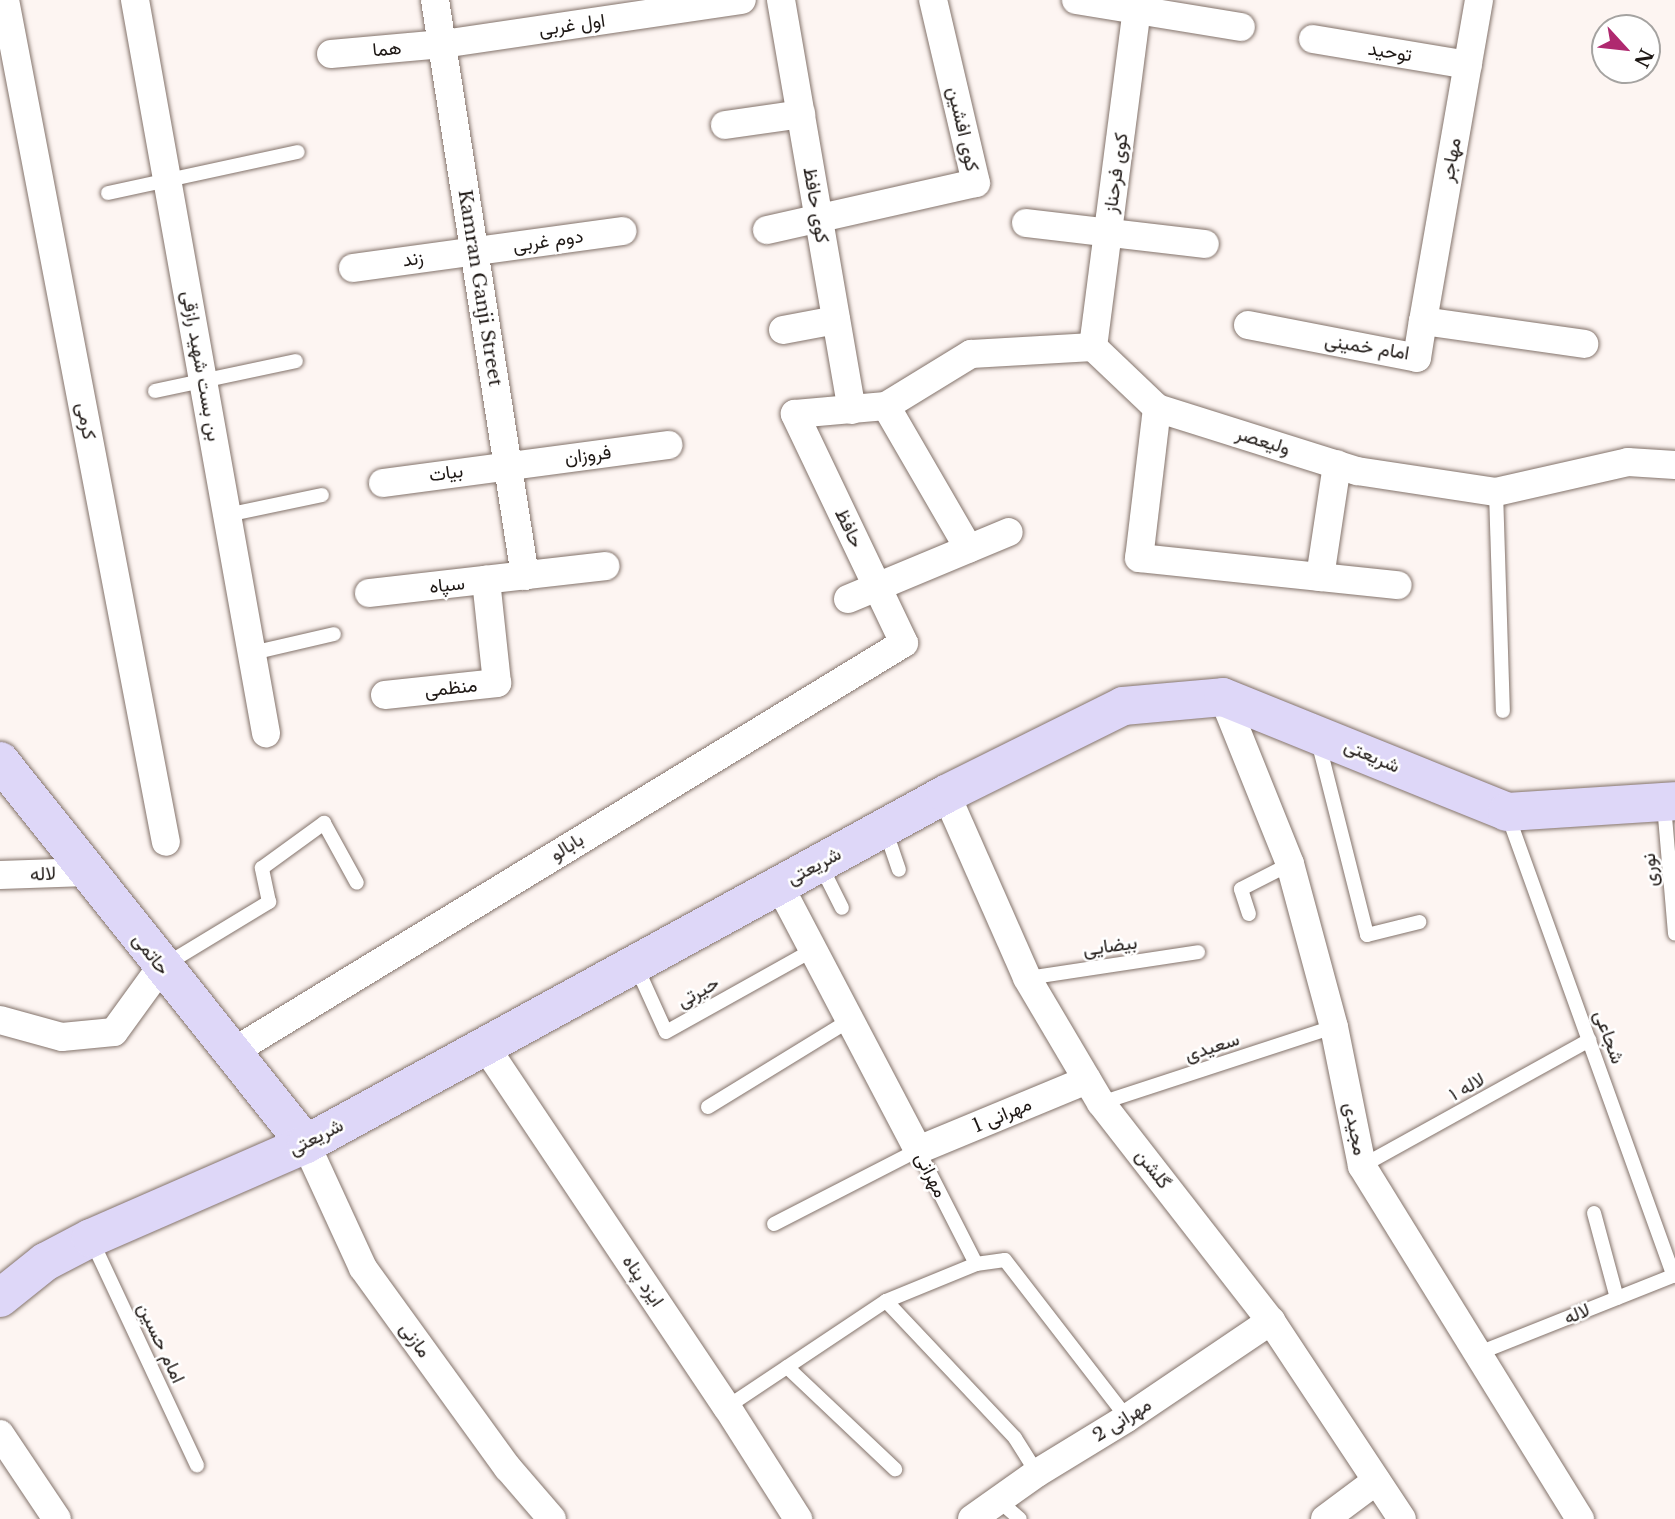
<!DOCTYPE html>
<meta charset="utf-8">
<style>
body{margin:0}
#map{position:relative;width:1675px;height:1519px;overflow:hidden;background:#fdf5f2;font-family:"Libre Baskerville",Vazirmatn,serif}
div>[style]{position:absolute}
.roads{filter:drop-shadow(0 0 2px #83736b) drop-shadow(0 0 2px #83736b)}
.lane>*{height:14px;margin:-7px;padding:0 7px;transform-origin:7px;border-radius:7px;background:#fff}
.street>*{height:28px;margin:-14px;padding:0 14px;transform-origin:14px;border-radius:14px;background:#fff}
.secondary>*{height:38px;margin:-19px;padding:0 19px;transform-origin:19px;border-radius:19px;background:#ded7f8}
span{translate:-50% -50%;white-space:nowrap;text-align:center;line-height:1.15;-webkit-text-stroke:5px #fff;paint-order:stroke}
.street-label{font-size:19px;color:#1e1815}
.north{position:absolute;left:1591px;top:14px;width:70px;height:70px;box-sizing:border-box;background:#fff;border:2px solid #a5a3a1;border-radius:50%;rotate:117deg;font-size:19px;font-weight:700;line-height:28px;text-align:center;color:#1e1815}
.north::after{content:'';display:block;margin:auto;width:24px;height:32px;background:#af296f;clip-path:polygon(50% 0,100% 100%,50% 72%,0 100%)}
</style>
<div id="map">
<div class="roads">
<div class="lane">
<div style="left:108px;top:193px;width:194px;rotate:-12.2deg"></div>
<div style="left:155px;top:391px;width:144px;rotate:-12deg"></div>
<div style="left:1496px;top:492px;width:219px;rotate:88.2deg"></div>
<div style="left:227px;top:515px;width:97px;rotate:-11.9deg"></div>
<div style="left:252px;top:653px;width:84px;rotate:-13deg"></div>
<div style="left:1318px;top:741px;width:200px;rotate:75.8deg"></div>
<div style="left:1367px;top:935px;width:54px;rotate:-14deg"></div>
<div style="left:1664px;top:805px;width:129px;rotate:85.1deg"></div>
<div style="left:1507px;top:813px;width:492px;rotate:70.2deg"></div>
<div style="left:885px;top:829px;width:43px;rotate:71.1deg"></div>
<div style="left:820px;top:864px;width:49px;rotate:63.4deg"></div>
<div style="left:1249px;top:914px;width:26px;rotate:-108deg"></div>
<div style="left:1241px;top:889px;width:55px;rotate:-27deg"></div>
<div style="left:165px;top:965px;width:122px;rotate:-31.2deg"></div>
<div style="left:269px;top:902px;width:35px;rotate:-102deg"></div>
<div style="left:262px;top:868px;width:77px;rotate:-36deg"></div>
<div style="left:324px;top:823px;width:68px;rotate:61.2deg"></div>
<div style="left:636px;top:966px;width:72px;rotate:65.6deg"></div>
<div style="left:666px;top:1032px;width:168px;rotate:-29.2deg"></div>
<div style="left:1027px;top:978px;width:173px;rotate:-8.6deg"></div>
<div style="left:1101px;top:1103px;width:245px;rotate:-18.1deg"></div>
<div style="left:708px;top:1107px;width:167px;rotate:-31.5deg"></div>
<div style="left:1362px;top:1166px;width:260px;rotate:-29deg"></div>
<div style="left:1594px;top:1213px;width:88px;rotate:74.9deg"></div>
<div style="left:774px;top:1224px;width:162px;rotate:-27.2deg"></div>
<div style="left:918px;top:1150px;width:128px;rotate:63deg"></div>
<div style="left:976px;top:1264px;width:29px;rotate:-8deg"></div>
<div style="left:1005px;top:1260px;width:200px;rotate:52.3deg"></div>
<div style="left:91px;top:1239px;width:250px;rotate:64.9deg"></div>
<div style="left:886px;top:1301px;width:188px;rotate:46.7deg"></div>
<div style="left:1015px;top:1438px;width:41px;rotate:57.8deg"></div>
<div style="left:1479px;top:1353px;width:211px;rotate:-21.7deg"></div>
<div style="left:787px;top:1367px;width:149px;rotate:43.4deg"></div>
<div style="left:727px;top:1407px;width:191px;rotate:-33.7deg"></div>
<div style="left:886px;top:1301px;width:97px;rotate:-22.3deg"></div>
<div style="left:997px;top:1499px;width:30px;rotate:41deg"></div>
</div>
<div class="street">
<div style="left:5px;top:0;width:857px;rotate:79.18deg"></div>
<div style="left:135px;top:0;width:745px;rotate:79.87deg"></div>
<div style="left:435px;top:0;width:583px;rotate:81.12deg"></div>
<div style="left:781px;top:0;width:416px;rotate:80.2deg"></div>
<div style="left:1076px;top:0;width:167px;rotate:9.3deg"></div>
<div style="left:1313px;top:39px;width:157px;rotate:9.5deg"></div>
<div style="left:331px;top:54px;width:112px;rotate:-5.1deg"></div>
<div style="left:443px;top:44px;width:302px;rotate:-8.4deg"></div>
<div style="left:725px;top:125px;width:77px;rotate:-8.2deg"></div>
<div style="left:1026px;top:223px;width:180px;rotate:6.7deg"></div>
<div style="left:767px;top:230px;width:214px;rotate:-12.7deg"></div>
<div style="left:976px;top:183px;width:188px;rotate:-103.2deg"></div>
<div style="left:353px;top:268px;width:272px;rotate:-7.8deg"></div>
<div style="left:1423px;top:321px;width:326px;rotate:-80.1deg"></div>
<div style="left:1248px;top:325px;width:172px;rotate:11deg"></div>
<div style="left:1417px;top:358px;width:37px;rotate:-81deg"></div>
<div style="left:1423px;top:321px;width:163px;rotate:8.1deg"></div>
<div style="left:783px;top:330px;width:54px;rotate:-10.7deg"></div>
<div style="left:1093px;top:347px;width:350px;rotate:-82.6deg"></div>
<div style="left:886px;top:406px;width:165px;rotate:59.9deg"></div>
<div style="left:1157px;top:408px;width:151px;rotate:96.8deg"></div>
<div style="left:1139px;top:558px;width:260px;rotate:6deg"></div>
<div style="left:383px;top:483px;width:288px;rotate:-7.6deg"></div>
<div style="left:1320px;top:577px;width:114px;rotate:-81.4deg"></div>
<div style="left:369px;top:593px;width:238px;rotate:-6.5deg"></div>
<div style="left:848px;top:599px;width:174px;rotate:-22.6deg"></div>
<div style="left:385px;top:695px;width:113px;rotate:-6.1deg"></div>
<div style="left:497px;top:683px;width:104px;rotate:-96.1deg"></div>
<div style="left:1223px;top:697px;width:180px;rotate:68.1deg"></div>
<div style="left:1290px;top:864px;width:169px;rotate:74.9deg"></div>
<div style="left:1334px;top:1027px;width:142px;rotate:78.6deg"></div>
<div style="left:1362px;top:1166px;width:415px;rotate:58.3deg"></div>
<div style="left:946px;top:794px;width:201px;rotate:66.2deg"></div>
<div style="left:1027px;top:978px;width:145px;rotate:59.4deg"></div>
<div style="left:1101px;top:1103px;width:276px;rotate:52.1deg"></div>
<div style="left:1271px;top:1321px;width:237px;rotate:56.5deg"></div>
<div style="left:0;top:875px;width:87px;rotate:-2deg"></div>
<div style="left:779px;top:885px;width:299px;rotate:62.3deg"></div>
<div style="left:918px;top:1150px;width:183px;rotate:-22.5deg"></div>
<div style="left:0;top:1020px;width:64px;rotate:15.3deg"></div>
<div style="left:62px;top:1037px;width:52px;rotate:-5.5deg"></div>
<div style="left:114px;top:1032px;width:80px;rotate:-54.1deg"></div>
<div style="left:485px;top:1046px;width:435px;rotate:56.2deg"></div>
<div style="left:727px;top:1407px;width:133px;rotate:57.6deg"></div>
<div style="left:231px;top:1053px;width:788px;rotate:-31.35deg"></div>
<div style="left:904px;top:643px;width:254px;rotate:-115.5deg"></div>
<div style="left:795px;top:414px;width:91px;rotate:-5deg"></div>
<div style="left:886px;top:406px;width:100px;rotate:-31.5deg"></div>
<div style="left:971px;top:354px;width:122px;rotate:-3.3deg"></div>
<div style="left:1093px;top:347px;width:88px;rotate:43.6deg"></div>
<div style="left:1157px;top:408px;width:210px;rotate:17.5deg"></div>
<div style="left:1357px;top:471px;width:141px;rotate:8.6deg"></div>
<div style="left:1496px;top:492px;width:135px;rotate:-12.8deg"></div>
<div style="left:1628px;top:462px;width:47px;rotate:3.7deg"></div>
<div style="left:306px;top:1144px;width:136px;rotate:65.3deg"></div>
<div style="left:363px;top:1268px;width:247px;rotate:54.1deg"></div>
<div style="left:508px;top:1468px;width:67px;rotate:49.2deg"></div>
<div style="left:0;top:1434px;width:102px;rotate:56.2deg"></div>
<div style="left:972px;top:1519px;width:80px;rotate:-35.3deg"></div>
<div style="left:1037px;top:1473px;width:105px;rotate:-31.4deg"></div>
<div style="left:1127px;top:1418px;width:174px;rotate:-34deg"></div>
<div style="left:1325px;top:1519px;width:64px;rotate:-36.7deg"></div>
</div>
<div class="secondary">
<div style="left:0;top:761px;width:490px;rotate:51.4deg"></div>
<div style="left:0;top:1298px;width:58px;rotate:-38.7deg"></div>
<div style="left:45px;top:1262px;width:52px;rotate:-27.6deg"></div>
<div style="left:91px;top:1238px;width:235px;rotate:-23.6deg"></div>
<div style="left:306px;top:1144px;width:729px;rotate:-28.67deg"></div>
<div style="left:946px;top:794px;width:198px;rotate:-26.4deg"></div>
<div style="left:1123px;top:706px;width:100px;rotate:-5.1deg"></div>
<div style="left:1223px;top:697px;width:306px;rotate:22deg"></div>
<div style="left:1507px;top:812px;width:168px;rotate:-3.7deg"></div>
</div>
</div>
<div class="street-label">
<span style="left:572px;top:25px;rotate:-8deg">اول غربی</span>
<span style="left:387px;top:49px;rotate:-5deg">هما</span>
<span style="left:1390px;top:52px;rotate:9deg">توحید</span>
<span style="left:963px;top:129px;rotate:77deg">کوی افشین</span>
<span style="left:1451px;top:160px;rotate:-80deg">مهاجر</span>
<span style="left:1116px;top:173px;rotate:-82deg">کوی فرحناز</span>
<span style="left:816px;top:205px;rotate:80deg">کوی حافظ</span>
<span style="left:548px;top:241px;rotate:-8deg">دوم غربی</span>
<span style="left:413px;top:259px;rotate:-8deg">زند</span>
<span style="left:480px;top:288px;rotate:81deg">Kamran Ganji Street</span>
<span style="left:1367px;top:347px;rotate:9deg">امام خمینی</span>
<span style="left:201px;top:366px;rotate:80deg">بن بست شهید رازقی</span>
<span style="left:86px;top:421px;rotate:79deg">کرمی</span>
<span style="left:1263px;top:441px;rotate:17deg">ولیعصر</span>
<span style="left:588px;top:455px;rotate:-7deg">فروزان</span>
<span style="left:446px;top:473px;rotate:-8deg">بیات</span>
<span style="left:849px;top:528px;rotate:64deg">حافظ</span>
<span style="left:447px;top:585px;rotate:-6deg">سپاه</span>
<span style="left:451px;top:688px;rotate:-6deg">منظمی</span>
<span style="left:1372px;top:756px;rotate:23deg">شریعتی</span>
<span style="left:567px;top:847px;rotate:-32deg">بابالو</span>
<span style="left:814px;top:866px;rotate:-28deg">شریعتی</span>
<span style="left:1650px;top:870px;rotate:-95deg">نوری</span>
<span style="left:43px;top:874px;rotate:-2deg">لاله</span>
<span style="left:1110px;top:946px;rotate:-8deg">بیضایی</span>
<span style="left:151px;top:954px;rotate:52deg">حاتمی</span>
<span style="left:698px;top:992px;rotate:-29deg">حیرتی</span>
<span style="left:1609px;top:1037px;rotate:70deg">شجاعی</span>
<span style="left:1212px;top:1047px;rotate:-18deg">سعیدی</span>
<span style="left:1467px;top:1087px;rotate:-29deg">لاله ۱</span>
<span style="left:1002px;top:1115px;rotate:-23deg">مهرانی 1</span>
<span style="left:1355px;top:1129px;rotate:79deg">مجیدی</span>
<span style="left:316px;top:1137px;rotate:-27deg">شریعتی</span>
<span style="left:1153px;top:1169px;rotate:52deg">گلشن</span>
<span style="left:931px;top:1175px;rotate:63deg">مهرانی</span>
<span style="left:643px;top:1281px;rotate:56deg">ایزد پناه</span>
<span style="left:1577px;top:1314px;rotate:-22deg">لاله</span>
<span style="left:415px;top:1340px;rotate:54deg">مازنی</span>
<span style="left:161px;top:1343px;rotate:65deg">امام حسین</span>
<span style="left:1122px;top:1420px;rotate:-32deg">مهرانی 2</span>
</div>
<div class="north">N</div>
</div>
